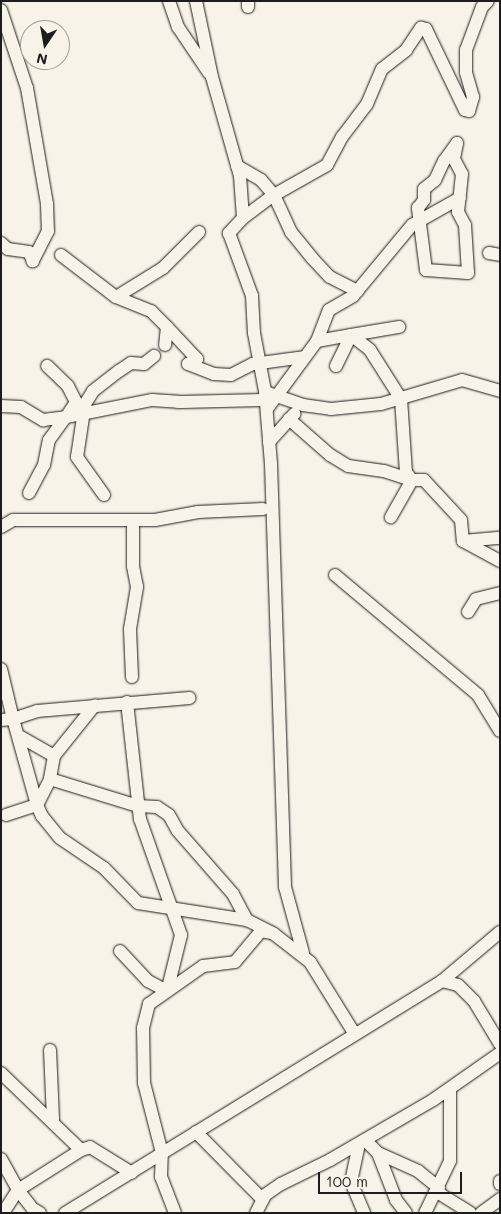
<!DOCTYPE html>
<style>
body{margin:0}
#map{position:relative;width:501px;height:1214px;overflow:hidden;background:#f7f3e8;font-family:Mali,sans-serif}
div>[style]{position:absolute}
.roads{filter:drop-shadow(0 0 1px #1c1c1c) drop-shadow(0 0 1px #1c1c1c)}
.minor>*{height:12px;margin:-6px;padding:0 6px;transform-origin:6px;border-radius:6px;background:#f7f3e8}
span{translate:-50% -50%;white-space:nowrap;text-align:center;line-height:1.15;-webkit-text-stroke:4.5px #f7f3e8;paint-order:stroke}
.frame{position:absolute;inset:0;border:2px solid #1c1c1c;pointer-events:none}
.north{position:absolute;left:20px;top:20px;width:50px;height:50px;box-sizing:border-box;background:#f7f3e8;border:1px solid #9f9d96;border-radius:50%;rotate:192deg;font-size:14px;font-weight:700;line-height:20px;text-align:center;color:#1c1c1c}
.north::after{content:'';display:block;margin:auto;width:18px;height:22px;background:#1c1c1c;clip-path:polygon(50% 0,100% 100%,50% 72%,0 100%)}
.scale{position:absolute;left:318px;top:1172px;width:144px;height:22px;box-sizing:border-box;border:2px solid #1c1c1c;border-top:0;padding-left:6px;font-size:15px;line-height:18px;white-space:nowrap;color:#1c1c1c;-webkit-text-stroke:4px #f7f3e8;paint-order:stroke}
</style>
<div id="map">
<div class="roads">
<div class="minor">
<div style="left:169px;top:1px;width:28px;rotate:71deg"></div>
<div style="left:178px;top:27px;width:55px;rotate:56deg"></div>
<div style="left:196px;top:1px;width:78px;rotate:78.1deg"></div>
<div style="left:212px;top:77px;width:103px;rotate:74.2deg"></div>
<div style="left:240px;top:176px;width:42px;rotate:85.9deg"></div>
<div style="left:243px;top:218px;width:21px;rotate:133deg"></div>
<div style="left:229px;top:233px;width:67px;rotate:69.9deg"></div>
<div style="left:252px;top:296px;width:37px;rotate:87deg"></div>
<div style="left:254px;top:333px;width:59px;rotate:79.3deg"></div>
<div style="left:265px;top:391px;width:73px;rotate:85.3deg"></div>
<div style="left:271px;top:464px;width:423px;rotate:88.1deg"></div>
<div style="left:285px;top:887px;width:68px;rotate:74.7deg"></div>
<div style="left:248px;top:7px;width:6px;rotate:-90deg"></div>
<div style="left:1px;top:10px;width:82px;rotate:71.6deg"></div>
<div style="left:27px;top:88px;width:118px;rotate:80.2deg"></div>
<div style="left:47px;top:204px;width:27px;rotate:88deg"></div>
<div style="left:48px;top:231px;width:34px;rotate:117deg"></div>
<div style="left:457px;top:143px;width:16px;rotate:101deg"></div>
<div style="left:454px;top:159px;width:17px;rotate:62deg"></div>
<div style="left:462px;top:174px;width:38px;rotate:96deg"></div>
<div style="left:458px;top:212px;width:15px;rotate:62deg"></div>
<div style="left:465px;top:225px;width:48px;rotate:86.4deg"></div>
<div style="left:468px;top:273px;width:42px;rotate:-175.9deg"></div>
<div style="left:426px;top:270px;width:63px;rotate:-97.4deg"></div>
<div style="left:418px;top:208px;width:10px;rotate:-53deg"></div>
<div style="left:424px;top:200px;width:11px;rotate:-90deg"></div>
<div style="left:424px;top:189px;width:14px;rotate:-39deg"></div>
<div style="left:435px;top:180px;width:21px;rotate:-65deg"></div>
<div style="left:444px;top:161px;width:22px;rotate:-54deg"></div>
<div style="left:237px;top:166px;width:28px;rotate:30deg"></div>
<div style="left:261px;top:180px;width:20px;rotate:49deg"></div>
<div style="left:274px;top:195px;width:41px;rotate:65.3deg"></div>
<div style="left:291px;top:232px;width:33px;rotate:51deg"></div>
<div style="left:312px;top:258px;width:26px;rotate:47deg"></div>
<div style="left:330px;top:277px;width:31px;rotate:27deg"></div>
<div style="left:243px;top:218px;width:39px;rotate:-37deg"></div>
<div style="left:274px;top:195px;width:61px;rotate:-29.5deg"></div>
<div style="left:327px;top:165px;width:32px;rotate:-62deg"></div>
<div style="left:342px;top:137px;width:41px;rotate:-52.9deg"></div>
<div style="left:367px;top:104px;width:38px;rotate:-67deg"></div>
<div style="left:382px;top:69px;width:31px;rotate:-38deg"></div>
<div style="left:406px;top:50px;width:27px;rotate:-56deg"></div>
<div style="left:421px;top:28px;width:5px;rotate:11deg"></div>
<div style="left:426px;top:29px;width:90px;rotate:64.3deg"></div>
<div style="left:465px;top:110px;width:4px;rotate:14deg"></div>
<div style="left:469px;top:111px;width:15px;rotate:-74deg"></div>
<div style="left:473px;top:97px;width:26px;rotate:-106deg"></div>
<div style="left:466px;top:72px;width:22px;rotate:-90deg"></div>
<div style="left:466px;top:50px;width:46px;rotate:-69.6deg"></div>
<div style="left:482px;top:7px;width:8px;rotate:-45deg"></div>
<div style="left:1px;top:243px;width:9px;rotate:41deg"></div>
<div style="left:8px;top:249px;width:21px;rotate:8deg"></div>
<div style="left:29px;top:252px;width:10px;rotate:66deg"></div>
<div style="left:489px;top:253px;width:11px;rotate:10deg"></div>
<div style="left:61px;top:255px;width:69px;rotate:37.4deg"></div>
<div style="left:116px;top:297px;width:38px;rotate:22deg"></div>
<div style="left:151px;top:311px;width:23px;rotate:45deg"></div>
<div style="left:167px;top:327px;width:18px;rotate:96deg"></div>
<div style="left:116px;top:297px;width:55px;rotate:-31.7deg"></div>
<div style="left:163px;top:268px;width:51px;rotate:-45deg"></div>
<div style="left:167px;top:327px;width:44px;rotate:46.8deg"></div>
<div style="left:197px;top:359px;width:10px;rotate:151deg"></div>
<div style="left:188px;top:364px;width:28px;rotate:21deg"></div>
<div style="left:214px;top:374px;width:17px;rotate:3deg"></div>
<div style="left:231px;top:375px;width:25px;rotate:-27deg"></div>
<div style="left:253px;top:364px;width:51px;rotate:-7.8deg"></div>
<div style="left:317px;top:341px;width:35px;rotate:-10deg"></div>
<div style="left:351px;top:335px;width:24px;rotate:38deg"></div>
<div style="left:370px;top:350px;width:58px;rotate:57.7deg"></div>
<div style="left:401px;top:399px;width:73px;rotate:86.1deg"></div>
<div style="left:406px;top:472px;width:10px;rotate:53deg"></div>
<div style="left:412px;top:480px;width:43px;rotate:119.6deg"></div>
<div style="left:336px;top:366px;width:34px;rotate:-64deg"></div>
<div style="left:351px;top:335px;width:49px;rotate:-9.5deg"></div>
<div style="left:268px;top:393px;width:37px;rotate:19deg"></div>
<div style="left:303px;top:405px;width:28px;rotate:8deg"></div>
<div style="left:331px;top:409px;width:50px;rotate:-5.7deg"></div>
<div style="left:381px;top:404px;width:84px;rotate:-16.5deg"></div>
<div style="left:462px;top:380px;width:40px;rotate:16deg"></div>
<div style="left:1px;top:406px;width:20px;rotate:3deg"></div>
<div style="left:21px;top:407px;width:26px;rotate:31deg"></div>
<div style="left:43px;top:420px;width:23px;rotate:-7deg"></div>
<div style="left:66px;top:417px;width:18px;rotate:-56deg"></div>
<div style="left:76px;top:402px;width:18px;rotate:-117deg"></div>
<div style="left:68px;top:386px;width:29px;rotate:-136deg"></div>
<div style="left:267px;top:409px;width:84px;rotate:-53.7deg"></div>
<div style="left:317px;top:341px;width:33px;rotate:-69deg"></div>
<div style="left:329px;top:310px;width:28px;rotate:-30deg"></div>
<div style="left:353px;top:296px;width:92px;rotate:-50.3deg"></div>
<div style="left:412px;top:225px;width:55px;rotate:-29.4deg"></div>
<div style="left:289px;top:419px;width:55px;rotate:41.3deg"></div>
<div style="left:330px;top:455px;width:21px;rotate:31deg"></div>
<div style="left:348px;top:466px;width:36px;rotate:8deg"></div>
<div style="left:384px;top:471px;width:29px;rotate:18deg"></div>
<div style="left:412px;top:480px;width:12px"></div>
<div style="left:424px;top:480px;width:54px;rotate:47.2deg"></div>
<div style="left:461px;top:520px;width:21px;rotate:85deg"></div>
<div style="left:269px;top:442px;width:38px;rotate:-48deg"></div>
<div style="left:29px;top:493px;width:32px;rotate:-62deg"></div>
<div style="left:44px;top:465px;width:25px;rotate:-79deg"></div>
<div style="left:49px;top:440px;width:29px;rotate:-54deg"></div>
<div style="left:66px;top:417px;width:88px;rotate:-11.2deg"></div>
<div style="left:152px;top:400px;width:26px;rotate:4deg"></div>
<div style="left:178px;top:402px;width:88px;rotate:-1.3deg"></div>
<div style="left:104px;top:495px;width:47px;rotate:-125.4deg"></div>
<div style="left:77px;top:457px;width:54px;rotate:-81.4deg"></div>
<div style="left:85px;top:404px;width:15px;rotate:-58deg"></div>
<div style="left:93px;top:391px;width:33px;rotate:-38deg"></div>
<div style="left:119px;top:371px;width:14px;rotate:-34deg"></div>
<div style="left:131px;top:363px;width:13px;rotate:4deg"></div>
<div style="left:144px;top:364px;width:13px;rotate:-39deg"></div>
<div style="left:1px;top:527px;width:14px;rotate:-30deg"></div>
<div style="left:13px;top:520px;width:142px"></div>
<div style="left:155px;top:520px;width:44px;rotate:-10.5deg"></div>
<div style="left:198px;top:512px;width:65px;rotate:-2.6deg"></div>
<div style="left:463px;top:541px;width:42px;rotate:28.4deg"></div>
<div style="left:463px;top:541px;width:37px;rotate:-5deg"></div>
<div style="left:335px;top:575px;width:187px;rotate:40deg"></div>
<div style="left:478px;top:695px;width:42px;rotate:58.6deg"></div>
<div style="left:468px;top:612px;width:15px;rotate:-58deg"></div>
<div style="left:476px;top:599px;width:25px;rotate:-14deg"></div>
<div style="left:1px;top:669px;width:51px;rotate:76.5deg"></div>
<div style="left:13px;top:719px;width:25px;rotate:-18deg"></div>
<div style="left:37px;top:711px;width:153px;rotate:-4.9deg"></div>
<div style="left:132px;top:677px;width:48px;rotate:-92.4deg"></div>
<div style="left:130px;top:629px;width:43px;rotate:-80.5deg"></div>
<div style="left:137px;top:587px;width:21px;rotate:-101deg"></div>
<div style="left:133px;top:566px;width:46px;rotate:-90deg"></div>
<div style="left:127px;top:702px;width:118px;rotate:83.7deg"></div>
<div style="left:140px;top:819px;width:123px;rotate:70.5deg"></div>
<div style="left:181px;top:935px;width:55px;rotate:103.8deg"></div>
<div style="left:1px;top:720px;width:12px;rotate:-5deg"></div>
<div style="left:13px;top:719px;width:89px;rotate:74.4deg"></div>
<div style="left:37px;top:805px;width:12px;rotate:66deg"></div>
<div style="left:42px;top:816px;width:28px;rotate:51deg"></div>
<div style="left:60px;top:838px;width:53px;rotate:34.3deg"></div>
<div style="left:104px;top:868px;width:49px;rotate:45.8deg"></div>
<div style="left:138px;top:903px;width:110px;rotate:8.9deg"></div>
<div style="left:247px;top:920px;width:30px;rotate:27deg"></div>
<div style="left:274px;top:934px;width:46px;rotate:37.9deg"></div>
<div style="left:310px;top:962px;width:84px;rotate:58.2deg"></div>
<div style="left:19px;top:736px;width:40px;rotate:29.7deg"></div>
<div style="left:54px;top:756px;width:23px;rotate:100deg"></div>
<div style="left:54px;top:756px;width:65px;rotate:-51.2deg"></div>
<div style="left:6px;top:815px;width:33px;rotate:-18deg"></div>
<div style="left:37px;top:805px;width:29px;rotate:-63deg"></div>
<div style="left:50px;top:779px;width:92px;rotate:17.1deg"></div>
<div style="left:138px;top:806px;width:19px;rotate:3deg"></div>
<div style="left:157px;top:807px;width:14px;rotate:34deg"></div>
<div style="left:169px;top:815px;width:18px;rotate:61deg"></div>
<div style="left:178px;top:831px;width:84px;rotate:48.9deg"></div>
<div style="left:233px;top:894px;width:30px;rotate:62deg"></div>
<div style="left:120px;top:951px;width:41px;rotate:47deg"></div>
<div style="left:148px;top:981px;width:19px;rotate:28deg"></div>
<div style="left:442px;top:981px;width:16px;rotate:14deg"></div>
<div style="left:458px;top:985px;width:23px;rotate:45deg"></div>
<div style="left:474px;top:1001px;width:50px;rotate:58.8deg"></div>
<div style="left:50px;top:1050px;width:70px;rotate:87.5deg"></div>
<div style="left:1px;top:1073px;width:111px;rotate:43.9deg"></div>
<div style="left:196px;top:1132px;width:95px;rotate:45.4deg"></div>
<div style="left:365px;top:1140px;width:18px;rotate:45deg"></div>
<div style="left:378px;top:1153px;width:50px;rotate:69deg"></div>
<div style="left:396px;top:1200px;width:16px;rotate:52deg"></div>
<div style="left:359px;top:1144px;width:39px;rotate:102deg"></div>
<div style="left:351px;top:1182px;width:34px;rotate:67deg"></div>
<div style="left:378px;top:1153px;width:44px;rotate:24.2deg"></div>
<div style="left:418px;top:1171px;width:27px;rotate:39deg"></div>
<div style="left:1px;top:1159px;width:35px;rotate:61deg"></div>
<div style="left:18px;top:1190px;width:24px;rotate:52deg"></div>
<div style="left:33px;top:1209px;width:8px;rotate:30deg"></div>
<div style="left:500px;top:1181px;width:3px;rotate:90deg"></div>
<div style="left:437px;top:1192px;width:39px;rotate:32deg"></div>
<div style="left:3px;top:1213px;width:27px;rotate:-57deg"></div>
<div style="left:18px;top:1190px;width:75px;rotate:-32.4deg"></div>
<div style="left:81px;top:1150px;width:9px;rotate:-18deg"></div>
<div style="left:90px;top:1147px;width:49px;rotate:31.8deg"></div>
<div style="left:65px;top:1213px;width:443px;rotate:-31.6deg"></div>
<div style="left:442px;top:981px;width:76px;rotate:-40.2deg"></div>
<div style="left:175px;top:1213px;width:39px;rotate:-111deg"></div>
<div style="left:161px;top:1177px;width:24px;rotate:-88deg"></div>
<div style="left:162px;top:1153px;width:72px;rotate:-104.4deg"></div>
<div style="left:144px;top:1083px;width:55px;rotate:-91deg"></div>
<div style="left:143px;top:1028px;width:25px;rotate:-76deg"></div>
<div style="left:149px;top:1004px;width:66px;rotate:-35.1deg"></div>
<div style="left:203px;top:966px;width:32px;rotate:-7deg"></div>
<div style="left:235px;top:962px;width:40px;rotate:-50deg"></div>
<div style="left:261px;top:931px;width:10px;rotate:11deg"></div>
<div style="left:256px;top:1213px;width:20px;rotate:-63deg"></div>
<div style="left:265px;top:1195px;width:19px;rotate:-35deg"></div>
<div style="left:281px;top:1184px;width:55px;rotate:-26.1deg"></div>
<div style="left:330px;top:1160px;width:119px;rotate:-30.2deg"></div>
<div style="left:433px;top:1100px;width:82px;rotate:-35deg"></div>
<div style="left:425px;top:1213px;width:58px;rotate:-64.3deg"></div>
<div style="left:450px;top:1161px;width:72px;rotate:-90deg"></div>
<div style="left:481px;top:1213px;width:24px;rotate:-36deg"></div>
</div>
</div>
<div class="frame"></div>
<div class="north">N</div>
<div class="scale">100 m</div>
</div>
